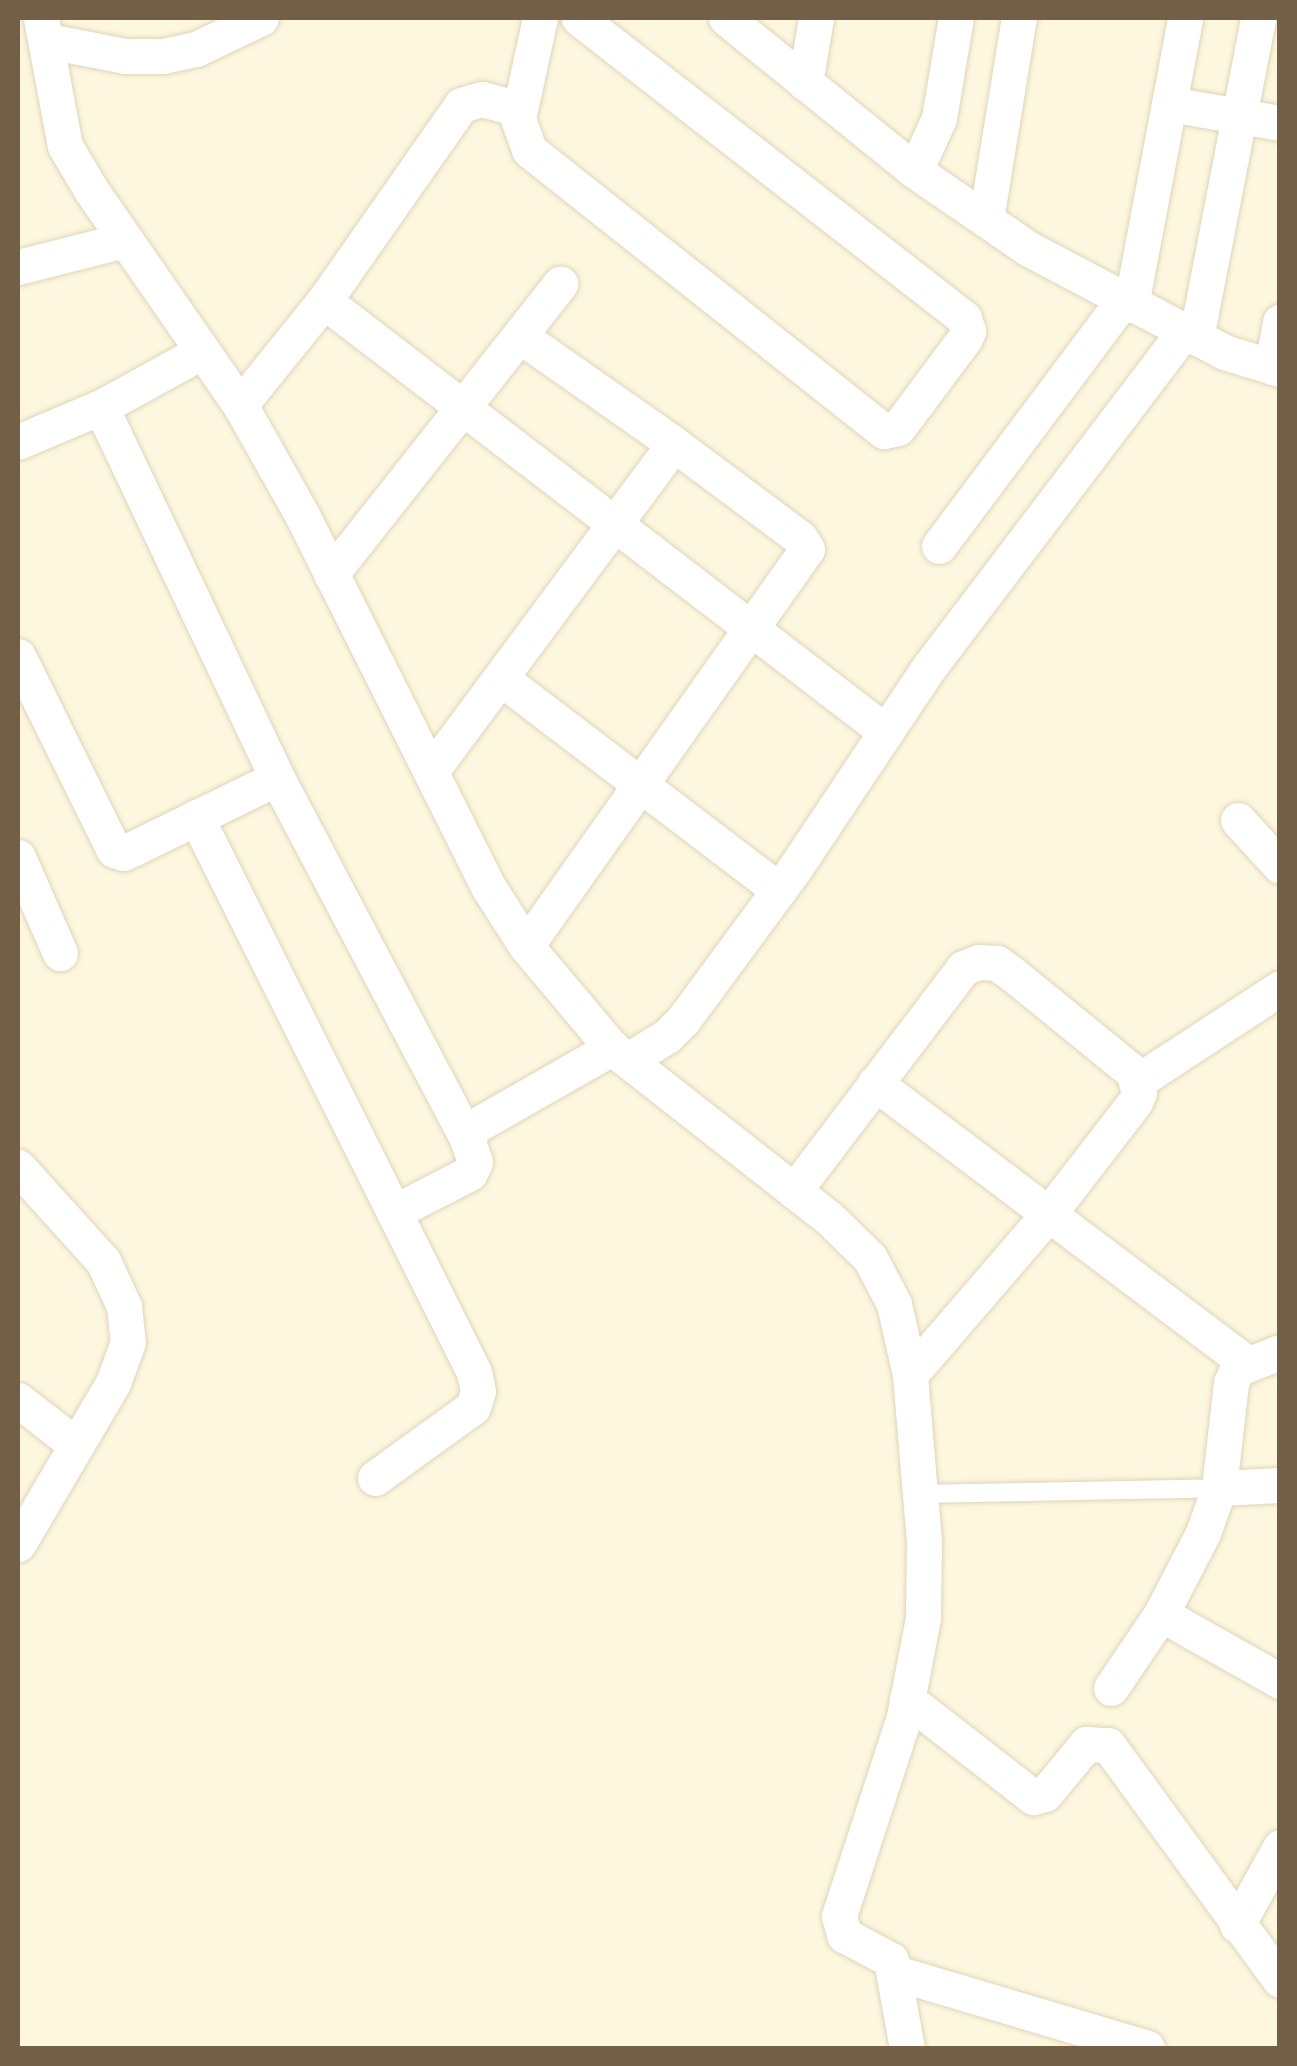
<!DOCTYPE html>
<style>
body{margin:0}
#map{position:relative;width:1297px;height:2066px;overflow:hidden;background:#fcf7de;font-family:Ubuntu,sans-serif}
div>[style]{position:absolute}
.roads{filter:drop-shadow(0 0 2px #e0d4ba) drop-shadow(0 0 2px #e0d4ba)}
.lane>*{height:18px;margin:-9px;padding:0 9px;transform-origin:9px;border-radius:9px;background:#fff}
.street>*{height:35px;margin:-17.5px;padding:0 17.5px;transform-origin:17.5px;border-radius:17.5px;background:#fff}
span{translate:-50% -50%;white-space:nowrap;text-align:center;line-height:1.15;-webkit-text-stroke:9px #fffae4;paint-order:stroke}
.frame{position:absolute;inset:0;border:20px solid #725f46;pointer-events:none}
</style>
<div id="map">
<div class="roads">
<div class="lane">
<div style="left:920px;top:1494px;width:299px;rotate:-1.1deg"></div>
</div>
<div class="street">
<div style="left:41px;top:18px;width:130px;rotate:79.4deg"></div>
<div style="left:65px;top:146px;width:51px;rotate:59.4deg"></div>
<div style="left:91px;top:190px;width:262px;rotate:55.3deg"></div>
<div style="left:240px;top:405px;width:126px;rotate:60.6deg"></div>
<div style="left:302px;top:515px;width:417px;rotate:63.4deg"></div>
<div style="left:489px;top:888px;width:69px;rotate:57.5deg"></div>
<div style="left:526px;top:946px;width:133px;rotate:49.9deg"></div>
<div style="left:612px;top:1048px;width:276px;rotate:38.1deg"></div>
<div style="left:829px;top:1218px;width:57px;rotate:44.3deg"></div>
<div style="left:870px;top:1258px;width:52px;rotate:62.4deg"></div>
<div style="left:894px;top:1304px;width:73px;rotate:77.3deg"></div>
<div style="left:910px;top:1375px;width:168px;rotate:85.2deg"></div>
<div style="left:924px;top:1542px;width:76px;rotate:90.8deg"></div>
<div style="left:923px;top:1618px;width:101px;rotate:100.9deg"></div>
<div style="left:904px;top:1717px;width:209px;rotate:108.1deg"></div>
<div style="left:839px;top:1916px;width:20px;rotate:75deg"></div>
<div style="left:844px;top:1935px;width:53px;rotate:28deg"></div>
<div style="left:891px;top:1960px;width:89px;rotate:79.7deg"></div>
<div style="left:540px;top:18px;width:103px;rotate:102.3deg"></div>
<div style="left:518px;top:119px;width:33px;rotate:70deg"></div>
<div style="left:529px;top:150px;width:453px;rotate:38.4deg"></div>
<div style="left:884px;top:431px;width:14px;rotate:-12deg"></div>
<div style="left:898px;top:428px;width:112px;rotate:-53.3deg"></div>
<div style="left:965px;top:338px;width:8px;rotate:-67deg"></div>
<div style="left:968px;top:331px;width:14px;rotate:-107deg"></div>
<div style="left:964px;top:318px;width:488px;rotate:-142.1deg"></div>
<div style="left:726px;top:18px;width:243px;rotate:39deg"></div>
<div style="left:915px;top:171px;width:138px;rotate:34.4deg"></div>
<div style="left:1029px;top:249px;width:221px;rotate:27.8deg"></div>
<div style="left:1224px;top:352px;width:59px;rotate:16.9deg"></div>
<div style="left:48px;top:41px;width:78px;rotate:11deg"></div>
<div style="left:125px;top:56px;width:38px"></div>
<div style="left:163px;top:56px;width:34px;rotate:-12deg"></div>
<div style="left:196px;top:49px;width:72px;rotate:-25.5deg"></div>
<div style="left:805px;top:83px;width:66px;rotate:-80.4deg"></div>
<div style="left:1169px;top:104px;width:113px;rotate:9.7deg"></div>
<div style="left:915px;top:171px;width:58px;rotate:-65.6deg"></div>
<div style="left:939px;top:118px;width:101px;rotate:-80.4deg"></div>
<div style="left:986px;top:219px;width:204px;rotate:-80.7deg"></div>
<div style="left:18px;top:267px;width:110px;rotate:-14.2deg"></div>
<div style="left:324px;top:301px;width:708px;rotate:37.48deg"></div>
<div style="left:1131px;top:305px;width:292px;rotate:-79.3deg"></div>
<div style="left:520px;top:336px;width:188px;rotate:35deg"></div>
<div style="left:674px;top:444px;width:157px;rotate:36.7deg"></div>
<div style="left:800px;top:538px;width:13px;rotate:58deg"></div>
<div style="left:807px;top:549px;width:486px;rotate:125.3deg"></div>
<div style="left:1196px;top:338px;width:326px;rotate:-79deg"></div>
<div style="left:1272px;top:367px;width:46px;rotate:-79.9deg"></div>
<div style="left:240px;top:405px;width:134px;rotate:-51.1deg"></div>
<div style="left:324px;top:301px;width:239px;rotate:-55deg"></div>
<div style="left:461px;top:105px;width:22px;rotate:-16deg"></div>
<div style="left:482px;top:99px;width:39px;rotate:15deg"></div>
<div style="left:101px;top:407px;width:411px;rotate:64.6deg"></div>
<div style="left:277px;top:778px;width:408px;rotate:62.2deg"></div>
<div style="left:18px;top:442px;width:90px;rotate:-22.9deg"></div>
<div style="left:101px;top:407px;width:116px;rotate:-28.8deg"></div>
<div style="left:939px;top:546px;width:307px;rotate:-53.2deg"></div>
<div style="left:331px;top:574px;width:370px;rotate:-51.7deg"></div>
<div style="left:18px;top:656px;width:216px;rotate:63.7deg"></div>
<div style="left:114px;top:850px;width:9px;rotate:18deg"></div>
<div style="left:123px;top:853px;width:12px;rotate:-24deg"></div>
<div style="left:134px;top:848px;width:159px;rotate:-26.1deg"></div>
<div style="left:503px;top:680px;width:347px;rotate:37.3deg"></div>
<div style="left:431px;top:771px;width:407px;rotate:-53.4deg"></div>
<div style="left:196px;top:817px;width:621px;rotate:63.39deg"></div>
<div style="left:474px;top:1372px;width:19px;rotate:78deg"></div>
<div style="left:478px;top:1391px;width:17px;rotate:107deg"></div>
<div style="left:473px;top:1407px;width:121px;rotate:144.1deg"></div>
<div style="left:1238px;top:820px;width:62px;rotate:47.6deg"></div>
<div style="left:18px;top:857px;width:105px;rotate:66.4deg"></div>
<div style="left:628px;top:1060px;width:46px;rotate:-31.6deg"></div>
<div style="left:667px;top:1036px;width:23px;rotate:-45deg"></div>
<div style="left:683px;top:1020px;width:189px;rotate:-53.6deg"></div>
<div style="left:795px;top:868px;width:238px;rotate:-56.3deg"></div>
<div style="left:927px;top:670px;width:425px;rotate:-52.8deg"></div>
<div style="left:1138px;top:1081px;width:170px;rotate:-33.2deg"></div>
<div style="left:875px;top:1083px;width:466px;rotate:37deg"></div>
<div style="left:18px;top:1167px;width:127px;rotate:47.9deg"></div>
<div style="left:103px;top:1261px;width:50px;rotate:65deg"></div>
<div style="left:124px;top:1306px;width:36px;rotate:84deg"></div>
<div style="left:128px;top:1342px;width:44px;rotate:110.1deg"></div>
<div style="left:113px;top:1383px;width:187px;rotate:120.5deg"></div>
<div style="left:794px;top:1191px;width:280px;rotate:-52.8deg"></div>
<div style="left:963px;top:968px;width:17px;rotate:-21deg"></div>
<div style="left:979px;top:962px;width:18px;rotate:3deg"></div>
<div style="left:997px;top:963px;width:17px;rotate:36deg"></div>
<div style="left:1011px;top:973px;width:157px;rotate:39.1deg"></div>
<div style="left:1133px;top:1072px;width:21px;rotate:73deg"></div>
<div style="left:1139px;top:1092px;width:11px;rotate:112deg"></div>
<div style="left:1135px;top:1102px;width:139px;rotate:127.7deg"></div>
<div style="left:1050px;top:1212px;width:215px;rotate:130.7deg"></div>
<div style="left:394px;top:1212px;width:85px;rotate:-27.2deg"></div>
<div style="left:470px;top:1173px;width:12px;rotate:-66deg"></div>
<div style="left:475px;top:1162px;width:24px;rotate:-109deg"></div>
<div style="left:467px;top:1139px;width:15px;rotate:-58deg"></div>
<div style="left:475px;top:1126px;width:158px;rotate:-29.7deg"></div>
<div style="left:18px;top:1400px;width:72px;rotate:37.7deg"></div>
<div style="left:1219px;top:1488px;width:61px;rotate:-2.8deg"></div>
<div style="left:1161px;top:1614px;width:137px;rotate:29.4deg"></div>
<div style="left:1111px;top:1688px;width:89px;rotate:-56deg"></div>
<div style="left:1161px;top:1614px;width:91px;rotate:-62.6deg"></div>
<div style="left:1203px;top:1533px;width:48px;rotate:-70.4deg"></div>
<div style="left:1219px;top:1488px;width:106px;rotate:-83.5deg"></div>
<div style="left:1231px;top:1383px;width:15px;rotate:-67deg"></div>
<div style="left:1237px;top:1369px;width:46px;rotate:-21.6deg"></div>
<div style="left:907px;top:1699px;width:160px;rotate:37.9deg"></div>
<div style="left:1033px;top:1797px;width:12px;rotate:-14deg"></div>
<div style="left:1045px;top:1794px;width:65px;rotate:-50.6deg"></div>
<div style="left:1086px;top:1744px;width:22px;rotate:3deg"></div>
<div style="left:1108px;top:1745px;width:291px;rotate:53.8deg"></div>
<div style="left:1237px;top:1925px;width:89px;rotate:-61.1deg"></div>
<div style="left:896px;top:1973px;width:262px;rotate:16.6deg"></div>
</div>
</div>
<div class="frame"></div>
</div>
